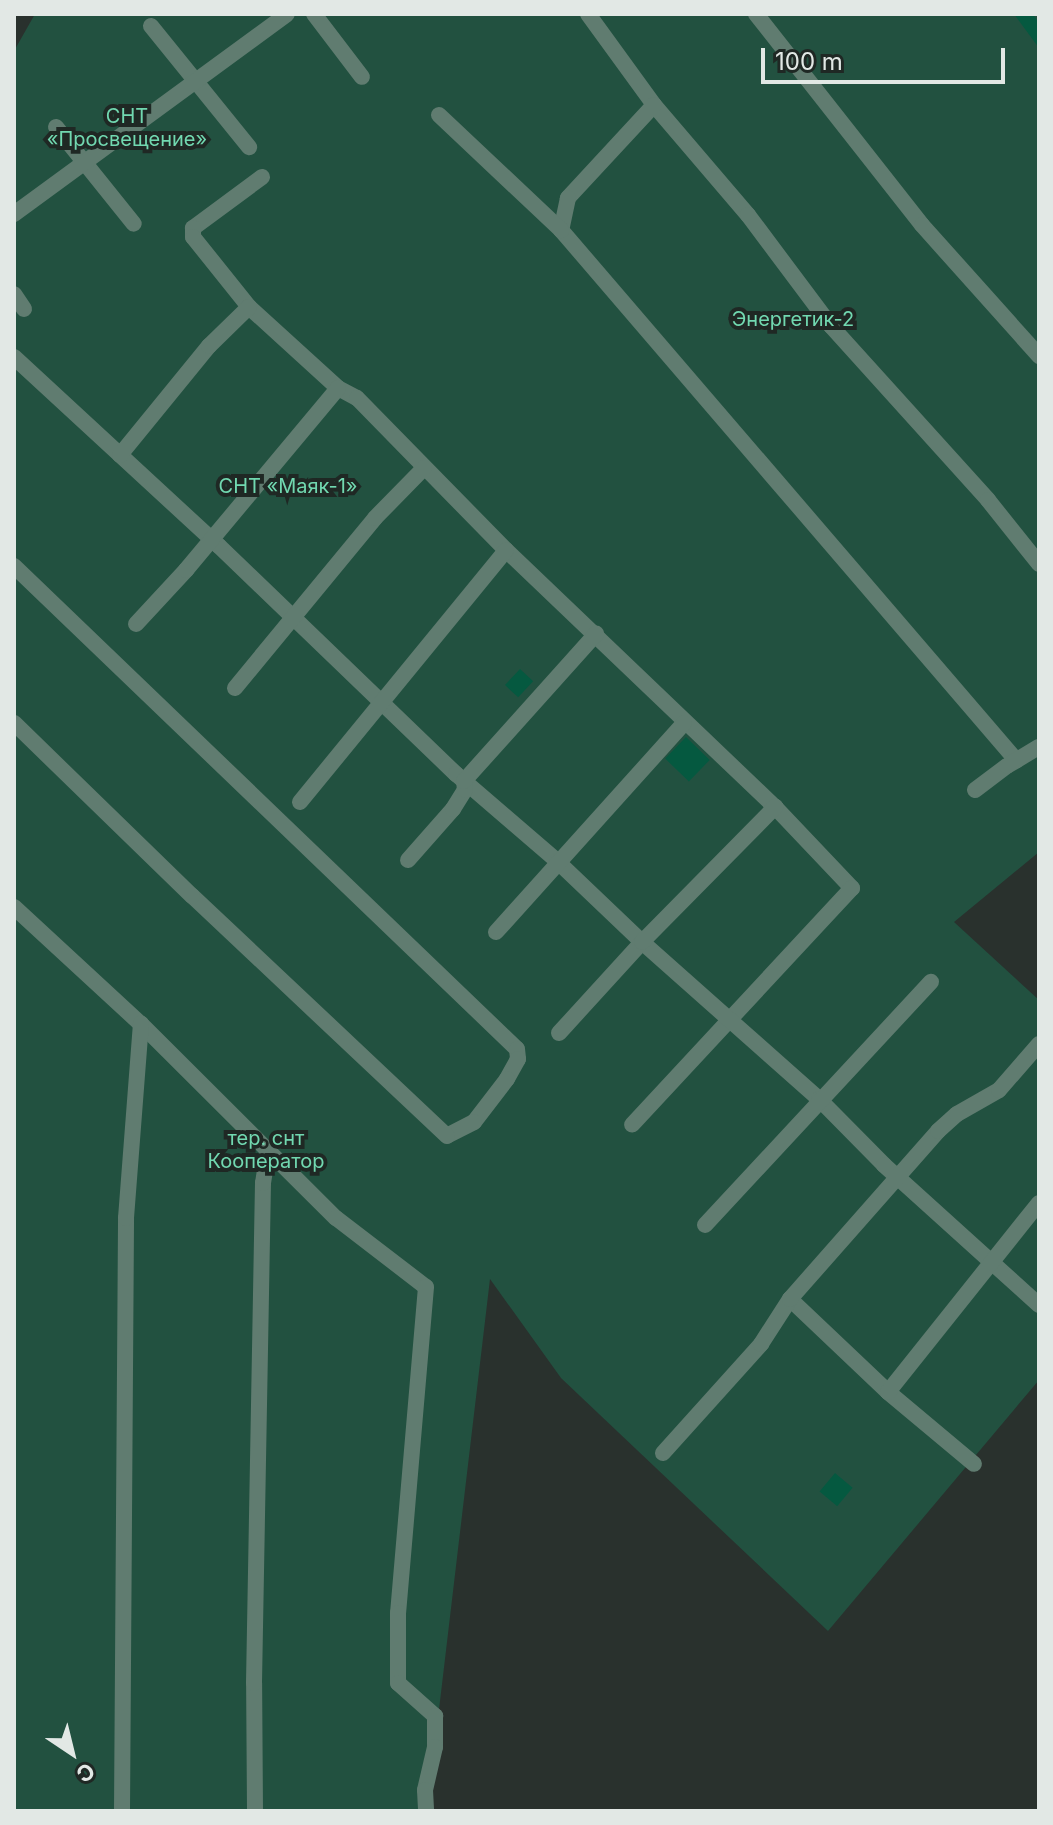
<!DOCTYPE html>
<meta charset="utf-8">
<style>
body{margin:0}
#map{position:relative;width:1053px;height:1825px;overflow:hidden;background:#29312d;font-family:Inter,sans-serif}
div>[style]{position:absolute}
.green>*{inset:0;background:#225140}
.building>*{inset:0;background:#055940;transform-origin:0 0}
.minor>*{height:16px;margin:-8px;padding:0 8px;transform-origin:8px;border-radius:8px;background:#607c70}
span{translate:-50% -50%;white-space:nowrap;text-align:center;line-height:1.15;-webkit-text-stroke:8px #1f2824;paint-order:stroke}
.park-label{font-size:20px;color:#71d8b0}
.frame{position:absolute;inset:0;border:16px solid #e2e8e5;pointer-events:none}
.north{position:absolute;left:32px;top:1713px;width:80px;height:80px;-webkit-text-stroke:6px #1f2824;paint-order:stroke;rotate:145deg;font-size:22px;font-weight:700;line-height:32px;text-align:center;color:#e2e8e5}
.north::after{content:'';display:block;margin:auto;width:28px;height:36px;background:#e2e8e5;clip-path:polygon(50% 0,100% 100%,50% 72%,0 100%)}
.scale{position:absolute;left:761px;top:48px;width:244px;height:36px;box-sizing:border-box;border:4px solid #e2e8e5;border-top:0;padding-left:10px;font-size:24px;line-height:28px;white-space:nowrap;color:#e2e8e5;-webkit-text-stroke:6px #1f2824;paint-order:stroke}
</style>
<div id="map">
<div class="green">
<div style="clip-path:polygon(35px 14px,1039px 14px,1039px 852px,954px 922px,1039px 1000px,1039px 1380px,828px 1631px,561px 1378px,490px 1279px,427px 1811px,14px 1811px,14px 51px)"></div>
</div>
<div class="building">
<div style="clip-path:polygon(1014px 14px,1033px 14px,1039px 23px,1039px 48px)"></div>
<div style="left:520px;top:669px;width:18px;height:22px;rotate:43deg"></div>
<div style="left:686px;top:737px;width:33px;height:30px;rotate:44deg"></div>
<div style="left:835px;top:1473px;width:23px;height:24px;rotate:40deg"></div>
</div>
<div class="minor">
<div style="left:314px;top:14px;width:79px;rotate:52.7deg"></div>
<div style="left:588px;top:14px;width:112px;rotate:54deg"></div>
<div style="left:654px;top:105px;width:145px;rotate:49.5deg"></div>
<div style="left:748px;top:215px;width:139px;rotate:53.2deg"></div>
<div style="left:831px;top:326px;width:234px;rotate:47.9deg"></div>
<div style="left:988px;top:500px;width:82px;rotate:51.4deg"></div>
<div style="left:756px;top:14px;width:268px;rotate:51.8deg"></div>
<div style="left:922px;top:225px;width:176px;rotate:48.2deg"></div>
<div style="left:151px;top:26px;width:156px;rotate:51deg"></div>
<div style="left:654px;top:105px;width:127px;rotate:132.8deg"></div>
<div style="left:568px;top:198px;width:33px;rotate:102deg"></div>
<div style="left:561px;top:230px;width:699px;rotate:49.35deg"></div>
<div style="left:439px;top:115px;width:168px;rotate:43.3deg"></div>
<div style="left:56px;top:127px;width:124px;rotate:51.2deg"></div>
<div style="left:262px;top:177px;width:86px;rotate:143.5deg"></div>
<div style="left:193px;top:228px;width:9px;rotate:90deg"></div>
<div style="left:193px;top:237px;width:90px;rotate:51.3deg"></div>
<div style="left:249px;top:307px;width:120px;rotate:42.3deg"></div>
<div style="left:338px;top:388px;width:21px;rotate:28deg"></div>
<div style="left:357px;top:398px;width:213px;rotate:45.6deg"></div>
<div style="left:506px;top:550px;width:372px;rotate:43.7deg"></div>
<div style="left:775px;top:807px;width:112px;rotate:46.5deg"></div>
<div style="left:852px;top:888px;width:323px;rotate:132.9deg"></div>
<div style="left:14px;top:214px;width:338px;rotate:-36.2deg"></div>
<div style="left:14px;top:294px;width:18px;rotate:56deg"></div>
<div style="left:14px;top:357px;width:279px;rotate:42.7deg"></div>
<div style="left:219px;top:546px;width:329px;rotate:43.9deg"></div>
<div style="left:456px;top:774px;width:133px;rotate:40.7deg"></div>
<div style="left:557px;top:861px;width:117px;rotate:43.6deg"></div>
<div style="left:642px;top:942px;width:237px;rotate:41.6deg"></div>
<div style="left:819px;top:1099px;width:93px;rotate:45.4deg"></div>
<div style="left:884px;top:1165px;width:209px;rotate:42.1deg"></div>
<div style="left:120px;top:455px;width:141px;rotate:-50.8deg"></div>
<div style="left:209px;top:346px;width:56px;rotate:-44.3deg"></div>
<div style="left:14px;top:566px;width:697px;rotate:43.84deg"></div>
<div style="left:517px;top:1049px;width:10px;rotate:84deg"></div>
<div style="left:518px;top:1059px;width:23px;rotate:119deg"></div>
<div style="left:507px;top:1079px;width:54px;rotate:127.5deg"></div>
<div style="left:474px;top:1122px;width:30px;rotate:153deg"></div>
<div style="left:447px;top:1136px;width:350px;rotate:-136.7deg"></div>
<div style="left:192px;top:896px;width:248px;rotate:-135.8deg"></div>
<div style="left:136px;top:624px;width:74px;rotate:-47.2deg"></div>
<div style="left:186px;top:570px;width:237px;rotate:-50.1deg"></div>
<div style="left:235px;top:688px;width:220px;rotate:-50.5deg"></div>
<div style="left:375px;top:518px;width:70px;rotate:-45.6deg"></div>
<div style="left:975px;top:790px;width:40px;rotate:-37deg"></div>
<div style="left:1007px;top:766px;width:37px;rotate:-31deg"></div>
<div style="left:300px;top:802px;width:325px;rotate:-50.7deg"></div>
<div style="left:408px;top:860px;width:68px;rotate:-48.6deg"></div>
<div style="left:453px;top:809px;width:22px;rotate:-58deg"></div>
<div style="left:465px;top:790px;width:9px;rotate:-96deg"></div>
<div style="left:464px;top:781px;width:198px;rotate:-48.1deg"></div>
<div style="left:14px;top:907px;width:173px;rotate:42.7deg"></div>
<div style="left:141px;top:1024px;width:275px;rotate:44.9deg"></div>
<div style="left:336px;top:1218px;width:113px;rotate:37.5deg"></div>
<div style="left:426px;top:1287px;width:327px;rotate:94.9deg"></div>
<div style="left:398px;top:1613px;width:70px;rotate:90deg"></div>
<div style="left:398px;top:1683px;width:50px;rotate:41.7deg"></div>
<div style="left:435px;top:1716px;width:31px;rotate:90deg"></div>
<div style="left:435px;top:1747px;width:44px;rotate:103.1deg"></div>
<div style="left:425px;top:1790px;width:21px;rotate:87deg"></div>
<div style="left:496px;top:932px;width:281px;rotate:-48deg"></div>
<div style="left:559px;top:1033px;width:123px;rotate:-47.6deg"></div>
<div style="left:642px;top:942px;width:190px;rotate:-45.4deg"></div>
<div style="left:705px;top:1225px;width:332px;rotate:-47.1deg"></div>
<div style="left:790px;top:1299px;width:135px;rotate:43.5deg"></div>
<div style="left:888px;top:1392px;width:112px;rotate:39.9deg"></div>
<div style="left:888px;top:1392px;width:242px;rotate:-51.4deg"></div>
<div style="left:663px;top:1453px;width:147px;rotate:-48deg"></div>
<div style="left:761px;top:1344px;width:54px;rotate:-57.2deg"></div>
<div style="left:790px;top:1299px;width:224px;rotate:-48.6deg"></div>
<div style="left:938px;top:1131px;width:25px;rotate:-42deg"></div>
<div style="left:957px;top:1114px;width:48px;rotate:-29.7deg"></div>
<div style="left:999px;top:1090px;width:61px;rotate:-49deg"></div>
<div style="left:122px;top:1811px;width:593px;rotate:-89.61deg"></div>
<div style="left:126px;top:1218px;width:195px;rotate:-85.6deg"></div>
<div style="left:255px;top:1811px;width:128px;rotate:-90.4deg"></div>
<div style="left:254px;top:1683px;width:500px;rotate:-88.97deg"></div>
<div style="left:263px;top:1183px;width:30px;rotate:-81deg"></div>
</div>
<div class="park-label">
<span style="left:127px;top:128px">СНТ<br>«Просвещение»</span>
<span style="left:793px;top:319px">Энергетик-2</span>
<span style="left:288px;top:486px">СНТ «Маяк-1»</span>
<span style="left:266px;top:1150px">тер. снт<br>Кооператор</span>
</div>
<div class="frame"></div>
<div class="north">С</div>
<div class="scale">100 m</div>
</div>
